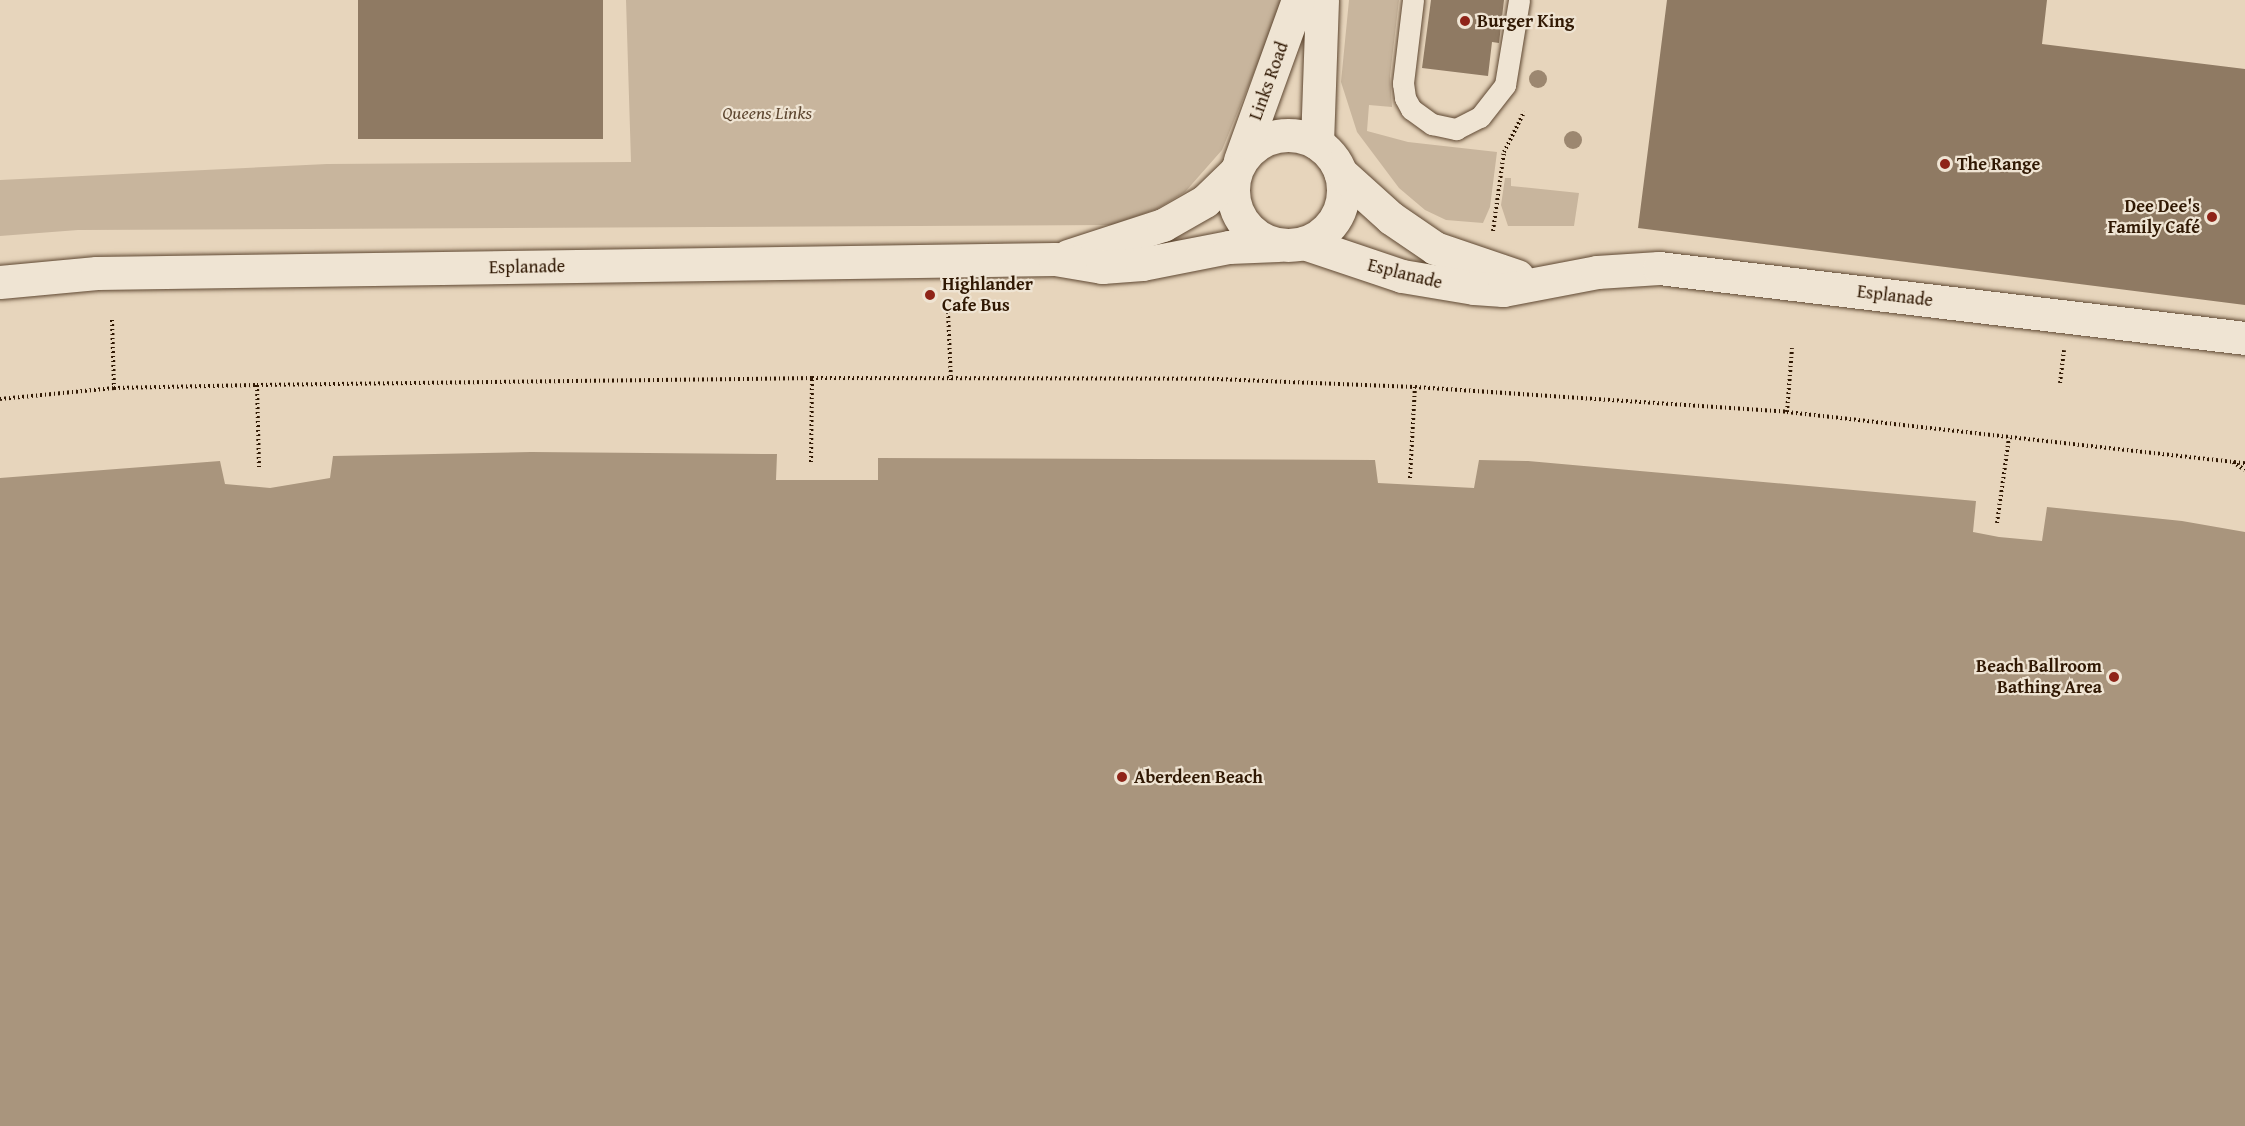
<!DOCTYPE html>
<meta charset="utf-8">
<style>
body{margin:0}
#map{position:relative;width:2245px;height:1126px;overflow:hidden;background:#e7d5bc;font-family:"Gentium Book Plus",serif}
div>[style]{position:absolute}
.green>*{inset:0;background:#c8b59d}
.water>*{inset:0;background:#a9957d}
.building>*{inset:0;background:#8f7a63;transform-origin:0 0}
.path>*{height:4px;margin-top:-2px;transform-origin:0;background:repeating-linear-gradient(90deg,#301803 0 1.5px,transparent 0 4.5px)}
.roads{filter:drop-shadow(0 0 2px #5e4731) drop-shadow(0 0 2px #5e4731)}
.lane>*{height:21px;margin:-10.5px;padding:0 10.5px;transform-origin:10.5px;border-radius:10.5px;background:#efe4d3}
.secondary>*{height:33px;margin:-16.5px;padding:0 16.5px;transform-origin:16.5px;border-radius:16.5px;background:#efe4d3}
.secondary>.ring{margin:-16.5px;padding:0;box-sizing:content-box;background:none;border:33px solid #efe4d3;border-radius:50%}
.trees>*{width:18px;height:18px;margin:-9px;border-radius:50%;background:#9c8770}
.dots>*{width:16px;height:16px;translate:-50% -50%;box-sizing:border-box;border:3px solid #efe4d3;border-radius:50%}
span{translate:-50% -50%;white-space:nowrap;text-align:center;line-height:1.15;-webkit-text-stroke:4.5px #efe4d3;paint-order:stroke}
.poi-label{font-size:18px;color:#301803;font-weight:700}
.left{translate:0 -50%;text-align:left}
.right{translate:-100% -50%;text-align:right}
.street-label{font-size:18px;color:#301803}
.park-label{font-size:18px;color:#5e4731;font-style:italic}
</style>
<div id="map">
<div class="green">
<div style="clip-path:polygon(626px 0,1284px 0,1222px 150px,1185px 192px,1157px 209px,1112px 225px,78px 230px,0 236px,0 180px,327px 164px,631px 162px)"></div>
<div style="clip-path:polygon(1349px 0,1399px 0,1390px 76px,1392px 107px,1369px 105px,1367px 131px,1408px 142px,1497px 152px,1490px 207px,1483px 223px,1446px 220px,1425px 210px,1399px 188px,1357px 132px,1341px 82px)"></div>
<div style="clip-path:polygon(1505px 178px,1511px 178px,1511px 186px,1579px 193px,1574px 226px,1508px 226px,1501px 205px)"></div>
</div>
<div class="water">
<div style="clip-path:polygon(531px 452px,777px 454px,776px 480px,878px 480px,878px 458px,1375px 460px,1378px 483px,1474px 488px,1479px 460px,1528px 461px,1976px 501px,1973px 532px,1999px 537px,2042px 541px,2047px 507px,2182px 521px,2245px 532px,2245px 1126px,0 1126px,0 478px,220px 461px,225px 484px,270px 488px,330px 478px,333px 456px)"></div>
</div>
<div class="building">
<div style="left:358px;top:0;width:245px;height:139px"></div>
<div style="clip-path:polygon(1431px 0,1504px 0,1499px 43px,1492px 42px,1488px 76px,1422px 68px)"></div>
<div style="clip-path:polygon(1667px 0,2047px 0,2042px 44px,2245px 69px,2245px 305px,1638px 228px)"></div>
</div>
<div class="path">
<div style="left:1493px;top:231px;width:80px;rotate:-82.1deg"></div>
<div style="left:1504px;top:152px;width:45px;rotate:-63.4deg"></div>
<div style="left:948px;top:312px;width:68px;rotate:87.5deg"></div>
<div style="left:112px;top:320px;width:68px;rotate:88.3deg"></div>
<div style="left:2060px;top:383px;width:33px;rotate:-83deg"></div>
<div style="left:257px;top:385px;width:82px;rotate:88.6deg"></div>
<div style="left:0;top:399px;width:115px;rotate:-5.5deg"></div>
<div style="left:114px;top:388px;width:143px;rotate:-1.2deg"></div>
<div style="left:257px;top:385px;width:555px;rotate:-0.72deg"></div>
<div style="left:812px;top:378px;width:405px;rotate:0.1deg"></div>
<div style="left:1217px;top:379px;width:198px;rotate:2.3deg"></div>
<div style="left:1415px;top:387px;width:373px;rotate:3.8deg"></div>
<div style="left:1787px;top:412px;width:461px;rotate:6.4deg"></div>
<div style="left:1787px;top:412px;width:64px;rotate:-85.5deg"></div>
<div style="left:811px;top:462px;width:84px;rotate:-89.3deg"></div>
<div style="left:2233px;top:462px;width:14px;rotate:34deg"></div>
<div style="left:1410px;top:478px;width:91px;rotate:-86.9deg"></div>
<div style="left:1997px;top:523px;width:86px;rotate:-82deg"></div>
</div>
<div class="roads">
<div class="lane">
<div style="left:1413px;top:0;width:84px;rotate:96.9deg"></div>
<div style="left:1403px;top:83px;width:15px;rotate:82deg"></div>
<div style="left:1405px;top:98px;width:13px;rotate:61deg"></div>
<div style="left:1411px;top:109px;width:26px;rotate:36deg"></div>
<div style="left:1432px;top:124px;width:25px;rotate:12deg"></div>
<div style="left:1456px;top:129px;width:27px;rotate:-27deg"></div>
<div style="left:1480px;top:117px;width:41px;rotate:-52deg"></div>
<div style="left:1505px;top:85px;width:86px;rotate:-80.6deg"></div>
</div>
<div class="secondary">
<div class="ring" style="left:1233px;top:135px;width:77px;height:77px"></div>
<div style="left:1317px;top:143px;width:143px;rotate:-88deg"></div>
<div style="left:1240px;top:160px;width:170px;rotate:-70.1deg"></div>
<div style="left:1340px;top:172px;width:69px;rotate:42deg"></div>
<div style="left:1391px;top:218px;width:53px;rotate:34.3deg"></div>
<div style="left:1435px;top:248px;width:87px;rotate:18.9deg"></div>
<div style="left:1304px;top:243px;width:103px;rotate:18.6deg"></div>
<div style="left:1402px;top:276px;width:73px;rotate:9.5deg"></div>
<div style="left:1474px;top:288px;width:29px;rotate:4deg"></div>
<div style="left:1503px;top:290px;width:96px;rotate:-10.8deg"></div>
<div style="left:1597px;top:272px;width:62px;rotate:-3.7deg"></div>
<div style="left:1659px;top:268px;width:590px;rotate:6.81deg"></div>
<div style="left:1068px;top:256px;width:100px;rotate:-18.1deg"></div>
<div style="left:1163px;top:225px;width:48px;rotate:-29.7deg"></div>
<div style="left:1205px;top:201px;width:42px;rotate:-44deg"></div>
<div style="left:0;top:282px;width:97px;rotate:-5.3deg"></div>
<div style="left:97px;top:273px;width:958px;rotate:-0.84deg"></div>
<div style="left:1055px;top:259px;width:48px;rotate:9.7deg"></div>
<div style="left:1102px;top:267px;width:40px;rotate:-4.3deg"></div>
<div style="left:1142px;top:264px;width:89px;rotate:-11.1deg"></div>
<div style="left:1229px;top:247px;width:49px;rotate:-2.3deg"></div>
</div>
</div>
<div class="trees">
<div style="left:1538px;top:79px"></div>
<div style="left:1573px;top:140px"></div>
</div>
<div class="dots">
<div style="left:1465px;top:21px;background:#8f2418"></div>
<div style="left:1945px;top:164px;background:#8f2418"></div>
<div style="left:2212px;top:217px;background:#8f2418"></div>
<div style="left:930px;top:295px;background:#8f2418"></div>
<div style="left:2114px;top:677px;background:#8f2418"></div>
<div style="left:1122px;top:777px;background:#8f2418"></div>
</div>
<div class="poi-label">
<span class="left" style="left:1477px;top:21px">Burger King</span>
<span class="left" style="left:1957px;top:164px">The Range</span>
<span class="right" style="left:2200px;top:217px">Dee Dee's<br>Family Café</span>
<span class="left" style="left:942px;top:295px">Highlander<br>Cafe Bus</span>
<span class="right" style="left:2102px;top:677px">Beach Ballroom<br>Bathing Area</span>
<span class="left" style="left:1134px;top:777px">Aberdeen Beach</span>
</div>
<div class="street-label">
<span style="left:1269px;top:81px;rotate:-70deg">Links Road</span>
<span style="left:527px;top:267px;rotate:-1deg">Esplanade</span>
<span style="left:1405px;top:274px;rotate:14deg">Esplanade</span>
<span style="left:1895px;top:296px;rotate:7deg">Esplanade</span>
</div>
<div class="park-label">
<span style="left:767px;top:113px">Queens Links</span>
</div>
</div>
